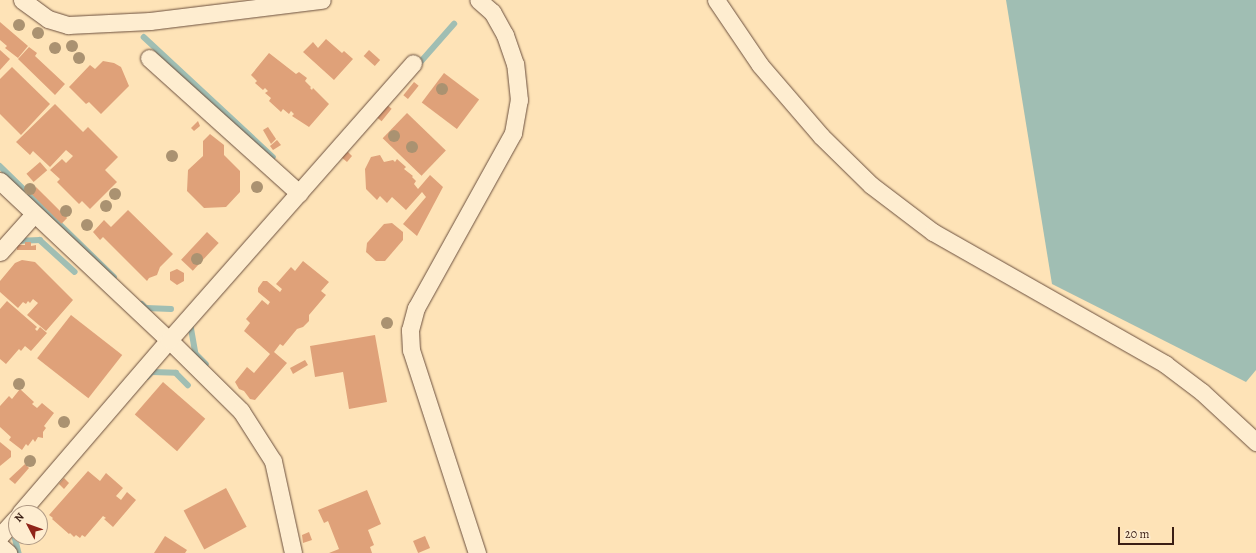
<!DOCTYPE html>
<style>
body{margin:0}
#map{position:relative;width:1256px;height:553px;overflow:hidden;background:#fee3b7;font-family:Alegreya,serif}
div>[style]{position:absolute}
.water>*{inset:0;background:#a0beb3}
.stream>*{height:5.5px;margin:-2.75px;padding:0 2.75px;transform-origin:2.75px;border-radius:2.75px;background:#a0beb3}
.building>*{inset:0;background:#dfa179;transform-origin:0 0}
.roads{filter:drop-shadow(0 0 1px #6b4f3d) drop-shadow(0 0 1px #6b4f3d)}
.minor>*{height:17px;margin:-8.5px;padding:0 8.5px;transform-origin:8.5px;border-radius:8.5px;background:#feedd0}
.trees>*{width:12px;height:12px;margin:-6px;border-radius:50%;background:#aa9271}
span{translate:-50% -50%;white-space:nowrap;text-align:center;line-height:1.15;-webkit-text-stroke:3px #feedd0;paint-order:stroke}
.north{position:absolute;left:8px;top:505px;width:40px;height:40px;box-sizing:border-box;background:#feedd0;border:1px solid #b09a85;border-radius:50%;rotate:311deg;font-size:11px;font-weight:700;line-height:16px;text-align:center;color:#3a1e14}
.north::after{content:'';display:block;margin:auto;width:14px;height:18px;background:#8f2418;clip-path:polygon(50% 0,100% 100%,50% 72%,0 100%)}
.scale{position:absolute;left:1118px;top:527px;width:56px;height:18px;box-sizing:border-box;border:2px solid #3a1e14;border-top:0;padding-left:5px;font-size:12px;line-height:14px;white-space:nowrap;color:#3a1e14;-webkit-text-stroke:3px #feedd0;paint-order:stroke}
</style>
<div id="map">
<div class="water">
<div style="clip-path:polygon(1006px 0,1256px 0,1256px 370px,1246px 382px,1052px 284px)"></div>
</div>
<div class="stream">
<div style="left:144px;top:37px;width:176px;rotate:42.9deg"></div>
<div style="left:417px;top:66px;width:56px;rotate:-48.6deg"></div>
<div style="left:0;top:166px;width:159px;rotate:44.2deg"></div>
<div style="left:15px;top:241px;width:25px;rotate:-2deg"></div>
<div style="left:40px;top:240px;width:47px;rotate:42.4deg"></div>
<div style="left:142px;top:304px;width:6px;rotate:45deg"></div>
<div style="left:146px;top:308px;width:25px;rotate:2deg"></div>
<div style="left:194px;top:322px;width:5px;rotate:127deg"></div>
<div style="left:191px;top:326px;width:28px;rotate:80deg"></div>
<div style="left:196px;top:354px;width:14px;rotate:45deg"></div>
<div style="left:147px;top:377px;width:7px;rotate:-45deg"></div>
<div style="left:152px;top:372px;width:24px;rotate:2deg"></div>
<div style="left:176px;top:373px;width:17px;rotate:45deg"></div>
<div style="left:16px;top:529px;width:4px;rotate:117deg"></div>
<div style="left:14px;top:533px;width:21px;rotate:76deg"></div>
</div>
<div class="building">
<div style="clip-path:polygon(0 22px,28px 46px,18px 58px,5px 48px,7px 46px,0 40px)"></div>
<div style="clip-path:polygon(326px 39px,342px 53px,344px 51px,353px 59px,334px 80px,303px 52px,313px 42px,318px 48px)"></div>
<div style="clip-path:polygon(29px 47px,37px 53px,35px 56px,65px 84px,55px 95px,18px 59px)"></div>
<div style="clip-path:polygon(0 50px,10px 59px,0 70px)"></div>
<div style="left:369px;top:50px;width:15px;height:8px;rotate:42deg"></div>
<div style="clip-path:polygon(269px 53px,296px 74px,299px 72px,307px 78px,305px 81px,311px 87px,310px 88px,312px 90px,313px 88px,329px 104px,309px 127px,292px 116px,294px 114px,291px 111px,289px 114px,283px 109px,281px 112px,269px 101px,271px 98px,265px 93px,268px 91px,265px 88px,263px 90px,255px 83px,257px 81px,251px 75px)"></div>
<div style="clip-path:polygon(103px 61px,114px 63px,121px 67px,129px 86px,101px 114px,89px 102px,86px 104px,69px 87px,90px 65px,95px 69px)"></div>
<div style="clip-path:polygon(12px 67px,50px 104px,21px 135px,0 114px,0 79px)"></div>
<div style="left:444px;top:73px;width:44px;height:37px;rotate:37deg"></div>
<div style="left:414px;top:82px;width:6px;height:17px;rotate:39deg"></div>
<div style="clip-path:polygon(55px 104px,83px 132px,88px 127px,118px 157px,105px 170px,117px 182px,90px 209px,82px 201px,79px 204px,57px 182px,60px 179px,50px 170px,62px 159px,66px 163px,73px 156px,66px 150px,50px 167px,33px 151px,30px 155px,16px 142px)"></div>
<div style="left:387px;top:105px;width:6px;height:16px;rotate:39deg"></div>
<div style="left:407px;top:113px;width:54px;height:35px;rotate:44deg"></div>
<div style="clip-path:polygon(198px 121px,200px 126px,194px 131px,191px 128px)"></div>
<div style="clip-path:polygon(268px 127px,276px 139px,271px 144px,263px 130px)"></div>
<div style="clip-path:polygon(210px 134px,224px 145px,224px 155px,240px 171px,240px 192px,226px 207px,204px 208px,187px 191px,188px 170px,203px 156px,203px 141px)"></div>
<div style="clip-path:polygon(277px 140px,281px 145px,273px 150px,270px 146px)"></div>
<div style="clip-path:polygon(347px 151px,352px 156px,347px 162px,341px 157px)"></div>
<div style="clip-path:polygon(380px 155px,384px 162px,393px 160px,395px 162px,397px 159px,406px 167px,404px 169px,413px 176px,412px 177px,416px 181px,414px 184px,418px 189px,430px 175px,443px 187px,417px 236px,403px 224px,426px 197px,422px 192px,406px 210px,392px 197px,387px 203px,380px 196px,377px 200px,366px 189px,365px 169px,371px 157px)"></div>
<div style="left:40px;top:162px;width:11px;height:18px;rotate:49deg"></div>
<div style="left:36px;top:187px;width:44px;height:8px;rotate:45deg"></div>
<div style="clip-path:polygon(128px 210px,173px 254px,160px 267px,157px 275px,149px 278px,147px 281px,103px 237px,100px 240px,93px 232px,104px 220px,111px 227px)"></div>
<div style="clip-path:polygon(392px 223px,403px 232px,403px 240px,385px 261px,376px 261px,366px 252px,367px 243px,384px 224px)"></div>
<div style="left:207px;top:232px;width:16px;height:38px;rotate:43deg"></div>
<div style="clip-path:polygon(25px 242px,31px 242px,31px 246px,36px 245px,36px 250px,17px 250px,17px 245px,25px 245px)"></div>
<div style="clip-path:polygon(22px 260px,35px 262px,73px 300px,46px 331px,27px 315px,38px 303px,33px 299px,30px 303px,28px 301px,26px 304px,23px 302px,18px 308px,0 292px,0 281px,15px 263px)"></div>
<div style="clip-path:polygon(303px 261px,329px 282px,321px 291px,326px 295px,309px 315px,309px 321px,303px 327px,297px 329px,283px 346px,280px 344px,274px 352px,287px 363px,255px 400px,250px 399px,244px 391px,239px 389px,235px 382px,247px 367px,254px 373px,270px 354px,244px 331px,250px 323px,246px 319px,262px 300px,268px 305px,270px 302px,258px 292px,258px 288px,263px 281px,267px 281px,280px 292px,282px 289px,276px 284px,291px 267px,295px 271px)"></div>
<div style="clip-path:polygon(177px 269px,184px 273px,184px 281px,177px 285px,170px 280px,170px 272px)"></div>
<div style="clip-path:polygon(7px 301px,37px 327px,35px 329px,37px 331px,40px 327px,47px 333px,31px 351px,25px 346px,21px 351px,19px 349px,6px 364px,0 359px,0 309px)"></div>
<div style="left:71px;top:315px;width:65px;height:55px;rotate:38deg"></div>
<div style="clip-path:polygon(375px 335px,387px 402px,349px 409px,343px 372px,315px 377px,310px 346px)"></div>
<div style="clip-path:polygon(305px 360px,308px 365px,293px 374px,290px 368px)"></div>
<div style="left:163px;top:382px;width:56px;height:43px;rotate:41deg"></div>
<div style="clip-path:polygon(20px 389px,34px 402px,32px 404px,37px 408px,42px 403px,54px 413px,44px 426px,46px 428px,43px 432px,43px 438px,38px 437px,35px 442px,33px 439px,28px 446px,26px 444px,22px 450px,9px 440px,11px 437px,0 427px,0 406px,9px 396px,12px 399px)"></div>
<div style="clip-path:polygon(0 442px,11px 451px,11px 457px,0 466px)"></div>
<div style="clip-path:polygon(25px 464px,29px 468px,15px 484px,9px 479px)"></div>
<div style="clip-path:polygon(88px 471px,100px 481px,106px 473px,123px 488px,116px 496px,121px 500px,127px 492px,136px 500px,113px 527px,104px 519px,106px 518px,103px 516px,85px 537px,82px 535px,80px 538px,76px 535px,74px 537px,70px 533px,69px 534px,52px 519px,53px 518px,49px 515px)"></div>
<div style="clip-path:polygon(64px 478px,69px 483px,64px 489px,59px 484px)"></div>
<div style="left:226px;top:488px;width:44px;height:48px;rotate:62deg"></div>
<div style="clip-path:polygon(367px 490px,381px 524px,368px 530px,374px 545px,370px 547px,372px 553px,329px 553px,339px 549px,328px 521px,324px 523px,318px 510px)"></div>
<div style="clip-path:polygon(309px 532px,312px 540px,303px 543px,302px 535px)"></div>
<div style="clip-path:polygon(165px 536px,187px 550px,185px 553px,154px 553px)"></div>
<div style="left:425px;top:536px;width:13px;height:13px;rotate:67deg"></div>
</div>
<div class="roads">
<div class="minor">
<div style="left:22px;top:0;width:32px;rotate:36deg"></div>
<div style="left:48px;top:19px;width:21px;rotate:17deg"></div>
<div style="left:68px;top:25px;width:82px;rotate:-2.8deg"></div>
<div style="left:150px;top:21px;width:173px;rotate:-7deg"></div>
<div style="left:716px;top:0;width:78px;rotate:55.9deg"></div>
<div style="left:760px;top:65px;width:94px;rotate:49.3deg"></div>
<div style="left:821px;top:136px;width:70px;rotate:44.4deg"></div>
<div style="left:871px;top:185px;width:78px;rotate:37.2deg"></div>
<div style="left:933px;top:232px;width:267px;rotate:29.6deg"></div>
<div style="left:1165px;top:364px;width:46px;rotate:37.1deg"></div>
<div style="left:1202px;top:392px;width:74px;rotate:42.8deg"></div>
<div style="left:149px;top:58px;width:202px;rotate:42deg"></div>
<div style="left:0;top:181px;width:232px;rotate:43.3deg"></div>
<div style="left:169px;top:340px;width:101px;rotate:44.6deg"></div>
<div style="left:241px;top:411px;width:59px;rotate:57.4deg"></div>
<div style="left:273px;top:461px;width:94px;rotate:77.7deg"></div>
<div style="left:0;top:252px;width:51px;rotate:-48.2deg"></div>
<div style="left:20px;top:513px;width:228px;rotate:-49.3deg"></div>
<div style="left:169px;top:340px;width:369px;rotate:-48.6deg"></div>
<div style="left:0;top:536px;width:24px;rotate:-48deg"></div>
<div style="left:0;top:546px;width:11px;rotate:41deg"></div>
<div style="left:477px;top:553px;width:213px;rotate:-108deg"></div>
<div style="left:411px;top:350px;width:20px;rotate:-93deg"></div>
<div style="left:410px;top:330px;width:23px;rotate:-75deg"></div>
<div style="left:416px;top:308px;width:200px;rotate:-61deg"></div>
<div style="left:513px;top:133px;width:34px;rotate:-80deg"></div>
<div style="left:519px;top:100px;width:36px;rotate:-96deg"></div>
<div style="left:515px;top:64px;width:31px;rotate:-109deg"></div>
<div style="left:505px;top:35px;width:26px;rotate:-119deg"></div>
<div style="left:492px;top:12px;width:18px;rotate:-139deg"></div>
</div>
</div>
<div class="trees">
<div style="left:19px;top:25px"></div>
<div style="left:38px;top:33px"></div>
<div style="left:72px;top:46px"></div>
<div style="left:55px;top:48px"></div>
<div style="left:79px;top:58px"></div>
<div style="left:442px;top:89px"></div>
<div style="left:394px;top:136px"></div>
<div style="left:412px;top:147px"></div>
<div style="left:172px;top:156px"></div>
<div style="left:257px;top:187px"></div>
<div style="left:30px;top:189px"></div>
<div style="left:115px;top:194px"></div>
<div style="left:106px;top:206px"></div>
<div style="left:66px;top:211px"></div>
<div style="left:87px;top:225px"></div>
<div style="left:197px;top:259px"></div>
<div style="left:387px;top:323px"></div>
<div style="left:19px;top:384px"></div>
<div style="left:64px;top:422px"></div>
<div style="left:30px;top:461px"></div>
</div>
<div class="north">N</div>
<div class="scale">20 m</div>
</div>
